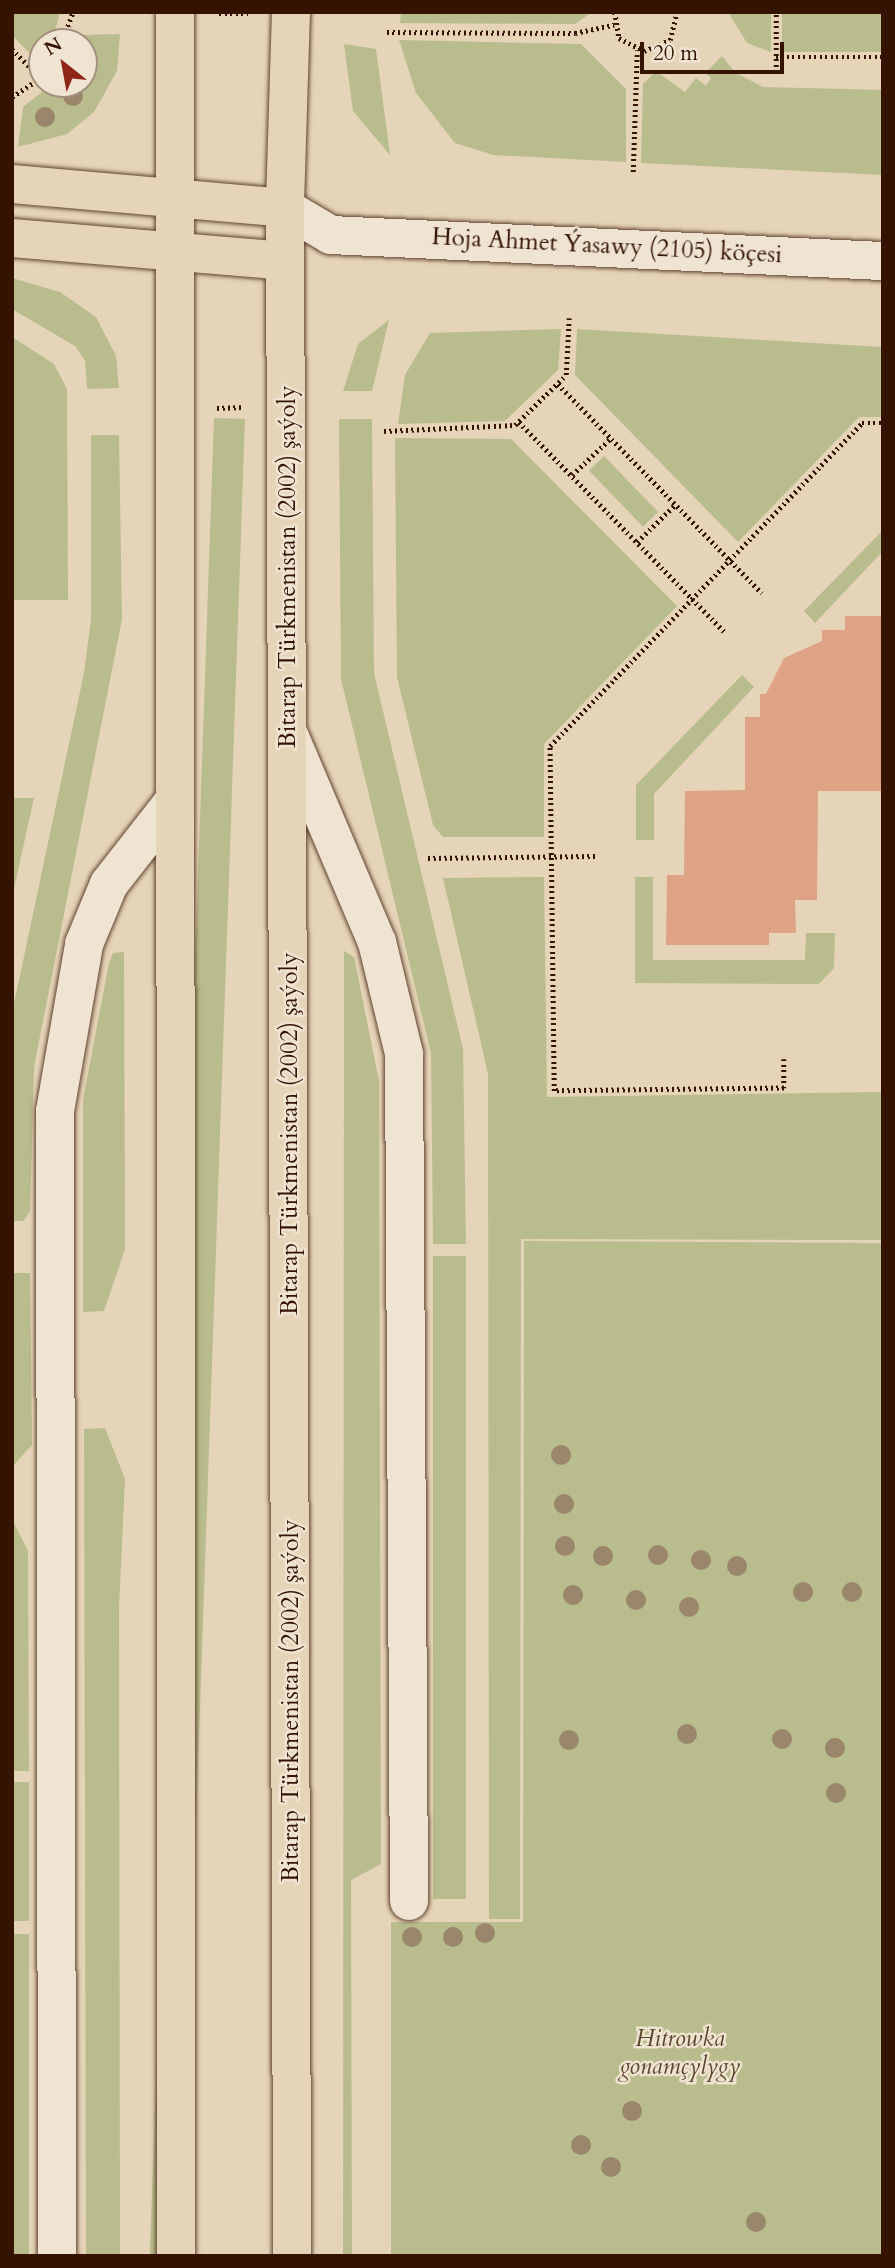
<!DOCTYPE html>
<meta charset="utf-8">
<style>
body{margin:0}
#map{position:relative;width:895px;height:2268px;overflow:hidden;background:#e6d4b8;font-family:Cardo,serif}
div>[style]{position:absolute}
.green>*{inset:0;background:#b9bc8c;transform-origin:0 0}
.building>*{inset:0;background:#dea284}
.path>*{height:4.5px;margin-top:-2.25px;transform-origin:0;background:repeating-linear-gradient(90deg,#341303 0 2px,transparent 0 5.5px)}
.roads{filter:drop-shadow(0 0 2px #604330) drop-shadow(0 0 2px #604330)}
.minor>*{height:38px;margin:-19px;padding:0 19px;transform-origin:19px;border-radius:19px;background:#efe3d1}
.major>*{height:38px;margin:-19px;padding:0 19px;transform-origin:19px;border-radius:19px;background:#e6d4b8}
.trees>*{width:20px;height:20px;margin:-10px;border-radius:50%;background:#9a866b}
span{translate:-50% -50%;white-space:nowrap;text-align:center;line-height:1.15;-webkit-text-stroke:5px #efe3d1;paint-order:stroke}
.street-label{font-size:24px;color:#341303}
.park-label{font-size:24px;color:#5c462c;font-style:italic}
.frame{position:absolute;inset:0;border:14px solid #341303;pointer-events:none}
.north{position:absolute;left:28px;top:28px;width:70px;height:70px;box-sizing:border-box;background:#efe3d1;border:2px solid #a4907f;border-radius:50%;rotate:329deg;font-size:19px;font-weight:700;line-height:28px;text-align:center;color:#341303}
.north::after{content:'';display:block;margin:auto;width:24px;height:32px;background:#8f2418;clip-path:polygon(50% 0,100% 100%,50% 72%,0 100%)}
.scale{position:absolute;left:640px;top:42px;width:144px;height:32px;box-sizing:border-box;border:4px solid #341303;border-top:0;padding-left:9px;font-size:21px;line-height:24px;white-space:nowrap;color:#341303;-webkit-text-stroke:5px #efe3d1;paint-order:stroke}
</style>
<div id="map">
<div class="green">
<div style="clip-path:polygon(12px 12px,60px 12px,52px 42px,42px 42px,39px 63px,12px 35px)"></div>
<div style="clip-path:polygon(401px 12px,592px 12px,575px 24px,400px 23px)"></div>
<div style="clip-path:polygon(728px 12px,771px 12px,771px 52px,747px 43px)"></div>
<div style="left:782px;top:12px;width:101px;height:40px"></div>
<div style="clip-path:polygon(120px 34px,117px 71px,94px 112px,67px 134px,18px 147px,23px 107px,52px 84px,84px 84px,84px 42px,73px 42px,77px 35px)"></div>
<div style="clip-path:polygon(399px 40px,581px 44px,626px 89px,626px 162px,493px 155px,455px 143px,416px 93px)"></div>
<div style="clip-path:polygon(344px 44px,376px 49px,390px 155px,353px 111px)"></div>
<div style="clip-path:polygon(722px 56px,736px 73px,763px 87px,883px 90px,883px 175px,641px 163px,643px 84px,656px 71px,685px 92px,696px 78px,706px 86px,711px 78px,705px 73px)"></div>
<div style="clip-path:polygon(12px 278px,60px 292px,96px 317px,116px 356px,119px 388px,87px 389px,85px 361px,75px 346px,12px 309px)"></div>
<div style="clip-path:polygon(389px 320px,372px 391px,343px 391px,358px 344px)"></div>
<div style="clip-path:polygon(561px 329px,558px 370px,505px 421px,398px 424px,405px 375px,430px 333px)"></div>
<div style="clip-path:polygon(577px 329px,883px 347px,883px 417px,859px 417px,738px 542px,575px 375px)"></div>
<div style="clip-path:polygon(12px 337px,54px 364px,67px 389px,68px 600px,12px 600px)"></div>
<div style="left:214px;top:418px;width:31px;height:1838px;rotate:2deg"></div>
<div style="clip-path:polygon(339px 419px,372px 419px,374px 673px,463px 1049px,466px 1244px,433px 1244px,431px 1053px,341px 679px)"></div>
<div style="clip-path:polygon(91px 435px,119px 435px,122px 619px,34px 1067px,30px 1211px,24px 1221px,12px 1221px,12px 1013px,84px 673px,91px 619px)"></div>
<div style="clip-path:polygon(395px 438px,511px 439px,677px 606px,544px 744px,544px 837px,443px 837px,433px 825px,397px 677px)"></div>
<div style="left:604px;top:456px;width:78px;height:21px;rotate:46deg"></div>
<div style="clip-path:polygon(883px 530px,883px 551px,815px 623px,804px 611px)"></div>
<div style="clip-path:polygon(742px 675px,754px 687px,654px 794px,654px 840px,636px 840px,636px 785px)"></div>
<div style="clip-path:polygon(12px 798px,34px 798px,12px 898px)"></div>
<div style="clip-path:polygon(544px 877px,547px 1097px,883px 1092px,883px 1240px,521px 1239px,520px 1919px,489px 1919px,488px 1074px,443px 878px)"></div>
<div style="clip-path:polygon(635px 877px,653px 877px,653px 960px,805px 960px,806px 933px,835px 933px,834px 968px,819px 984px,635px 983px)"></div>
<div style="clip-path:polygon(344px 951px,354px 957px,379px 1081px,381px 1864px,351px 1880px,352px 2256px,343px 2256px)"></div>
<div style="clip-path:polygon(124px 952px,125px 1249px,104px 1311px,83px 1312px,83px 1100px,109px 963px,113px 953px)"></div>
<div style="clip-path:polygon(524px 1241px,883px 1243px,883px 2256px,391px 2256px,391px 1922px,523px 1922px)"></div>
<div style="left:433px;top:1256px;width:33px;height:643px"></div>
<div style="clip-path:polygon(12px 1273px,30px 1273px,32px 1445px,12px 1467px)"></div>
<div style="clip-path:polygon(105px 1428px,125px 1479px,119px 1608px,120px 2256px,86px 2256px,84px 1429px)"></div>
<div style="clip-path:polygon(12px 1519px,28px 1551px,29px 1771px,12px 1771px)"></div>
<div style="left:12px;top:1782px;width:17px;height:139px"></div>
<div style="left:12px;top:1934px;width:17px;height:322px"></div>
</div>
<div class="building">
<div style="clip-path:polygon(845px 616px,883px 616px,883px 791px,818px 791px,817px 900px,795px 900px,796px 933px,769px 933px,769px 945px,666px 945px,667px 875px,684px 875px,685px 791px,745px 790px,745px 717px,760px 717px,760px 694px,766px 694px,784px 658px,822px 641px,822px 630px,845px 630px)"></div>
</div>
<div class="path">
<div style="left:615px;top:12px;width:26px;rotate:81deg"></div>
<div style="left:619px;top:38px;width:28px;rotate:27deg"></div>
<div style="left:644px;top:51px;width:28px;rotate:-23deg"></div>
<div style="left:670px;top:40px;width:29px;rotate:-76deg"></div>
<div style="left:219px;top:14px;width:29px"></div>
<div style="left:387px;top:32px;width:188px;rotate:0.3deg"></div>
<div style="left:575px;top:33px;width:40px;rotate:-12deg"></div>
<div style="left:62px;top:42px;width:32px;rotate:-70deg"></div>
<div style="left:12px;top:49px;width:41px;rotate:45deg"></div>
<div style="left:776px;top:57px;width:107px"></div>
<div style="left:776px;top:72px;width:60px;rotate:-90deg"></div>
<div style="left:12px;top:97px;width:36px;rotate:-34deg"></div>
<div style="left:633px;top:172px;width:122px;rotate:-88.1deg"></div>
<div style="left:558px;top:384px;width:292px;rotate:45.7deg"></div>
<div style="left:217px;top:408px;width:27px;rotate:-2deg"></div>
<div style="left:519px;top:422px;width:293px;rotate:45.6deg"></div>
<div style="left:384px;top:431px;width:131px;rotate:-2.6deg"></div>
<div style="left:515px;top:425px;width:71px;rotate:-44.4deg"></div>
<div style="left:566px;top:375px;width:57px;rotate:-87deg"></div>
<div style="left:572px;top:475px;width:54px;rotate:-43.5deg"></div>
<div style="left:637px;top:542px;width:54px;rotate:-44.3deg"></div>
<div style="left:428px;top:858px;width:167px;rotate:-0.7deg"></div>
<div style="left:784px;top:1059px;width:29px;rotate:90deg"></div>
<div style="left:784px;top:1088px;width:230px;rotate:179.3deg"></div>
<div style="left:554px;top:1091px;width:345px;rotate:-90.7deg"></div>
<div style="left:550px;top:746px;width:449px;rotate:-46deg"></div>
<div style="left:862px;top:423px;width:21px"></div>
</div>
<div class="roads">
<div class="minor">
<div style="left:285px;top:208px;width:53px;rotate:30.4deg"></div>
<div style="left:331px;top:235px;width:553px;rotate:2.7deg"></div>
<div style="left:289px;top:735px;width:225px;rotate:67deg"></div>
<div style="left:377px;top:942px;width:115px;rotate:76.4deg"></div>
<div style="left:404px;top:1054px;width:847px;rotate:89.66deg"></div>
<div style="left:57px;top:2256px;width:1145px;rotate:-90.1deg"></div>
<div style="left:55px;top:1111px;width:169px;rotate:-80.1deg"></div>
<div style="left:84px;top:944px;width:65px;rotate:-67.4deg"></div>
<div style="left:109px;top:884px;width:104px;rotate:-52deg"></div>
</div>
<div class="major">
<div style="left:175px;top:12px;width:2244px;rotate:89.97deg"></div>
<div style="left:291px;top:12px;width:196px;rotate:91.8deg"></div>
<div style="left:285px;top:208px;width:2048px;rotate:89.8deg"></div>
<div style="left:12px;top:184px;width:274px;rotate:5deg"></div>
<div style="left:12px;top:238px;width:274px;rotate:4.8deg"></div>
</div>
</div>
<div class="trees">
<div style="left:73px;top:96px"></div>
<div style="left:45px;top:117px"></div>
<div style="left:561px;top:1455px"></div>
<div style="left:564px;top:1504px"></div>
<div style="left:565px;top:1546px"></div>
<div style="left:658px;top:1555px"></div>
<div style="left:603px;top:1556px"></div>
<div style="left:701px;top:1560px"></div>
<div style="left:737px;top:1566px"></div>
<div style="left:803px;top:1592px"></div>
<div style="left:852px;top:1592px"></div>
<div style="left:573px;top:1595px"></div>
<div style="left:636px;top:1600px"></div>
<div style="left:689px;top:1607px"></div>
<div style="left:687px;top:1734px"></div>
<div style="left:782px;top:1739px"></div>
<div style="left:569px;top:1740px"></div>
<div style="left:835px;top:1748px"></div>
<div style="left:836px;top:1793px"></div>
<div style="left:485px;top:1933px"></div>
<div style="left:412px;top:1937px"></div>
<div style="left:453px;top:1937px"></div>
<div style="left:632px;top:2111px"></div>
<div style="left:581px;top:2145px"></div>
<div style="left:611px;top:2167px"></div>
<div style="left:756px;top:2222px"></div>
</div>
<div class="street-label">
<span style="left:607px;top:246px;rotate:3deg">Hoja Ahmet Ýasawy (2105) köçesi</span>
<span style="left:288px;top:567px;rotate:-90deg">Bitarap Türkmenistan (2002) şaýoly</span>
<span style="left:290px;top:1134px;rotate:-90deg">Bitarap Türkmenistan (2002) şaýoly</span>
<span style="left:291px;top:1701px;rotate:-90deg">Bitarap Türkmenistan (2002) şaýoly</span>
</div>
<div class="park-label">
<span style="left:680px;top:2053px">Hitrowka<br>gonamçylygy</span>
</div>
<div class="frame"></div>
<div class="north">N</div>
<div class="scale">20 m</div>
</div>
